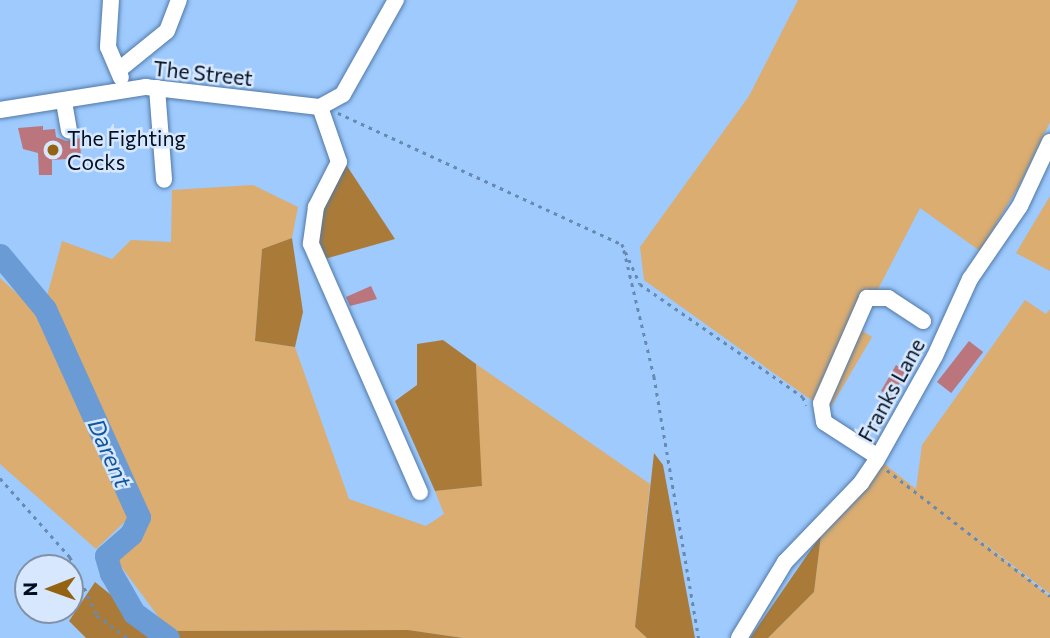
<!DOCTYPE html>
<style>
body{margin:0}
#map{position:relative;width:1050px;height:638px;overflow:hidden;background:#9ecafd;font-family:Commissioner,sans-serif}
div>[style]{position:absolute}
.green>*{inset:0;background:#dbad70}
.forest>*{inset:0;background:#aa7b38}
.river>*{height:23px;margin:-11.5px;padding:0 11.5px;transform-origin:11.5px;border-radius:11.5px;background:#6a9bd5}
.building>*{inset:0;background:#ba767c;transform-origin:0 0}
.path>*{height:2.5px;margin-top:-1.25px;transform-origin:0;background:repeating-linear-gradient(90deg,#6889b0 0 3.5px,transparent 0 8.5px)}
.roads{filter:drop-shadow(0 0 2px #5179a8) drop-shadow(0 0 2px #5179a8)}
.minor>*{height:16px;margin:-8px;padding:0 8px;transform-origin:8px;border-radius:8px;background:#fff}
.dots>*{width:19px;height:19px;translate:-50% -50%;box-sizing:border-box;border:4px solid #d7e8fe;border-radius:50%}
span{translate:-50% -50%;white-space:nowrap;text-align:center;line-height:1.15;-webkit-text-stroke:5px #d7e8fe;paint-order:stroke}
.street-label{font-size:21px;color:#020f21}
.poi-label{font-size:21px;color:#020f21}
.left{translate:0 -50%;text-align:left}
.water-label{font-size:23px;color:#0f569c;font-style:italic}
.north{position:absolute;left:14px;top:554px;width:70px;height:70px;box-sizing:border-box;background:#d7e8fe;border:2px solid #8291a6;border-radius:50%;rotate:269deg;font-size:19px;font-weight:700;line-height:28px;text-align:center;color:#020f21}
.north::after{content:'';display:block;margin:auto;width:24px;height:32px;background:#936312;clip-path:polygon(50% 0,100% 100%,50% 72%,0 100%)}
</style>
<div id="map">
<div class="green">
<div style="clip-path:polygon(798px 0,1050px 0,1050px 122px,1020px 184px,980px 251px,920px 208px,858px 328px,872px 337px,828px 412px,644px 280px,640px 247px,749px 96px)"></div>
<div style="clip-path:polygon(253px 185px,298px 207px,292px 238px,262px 249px,255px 341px,295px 347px,349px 499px,426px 526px,444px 514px,435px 491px,481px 486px,476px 364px,650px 484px,635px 627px,647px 638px,463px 638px,408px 630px,169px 631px,114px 557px,149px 516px,47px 296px,62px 241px,112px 259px,131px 240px,171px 242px,172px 190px)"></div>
<div style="clip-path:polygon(1050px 196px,1050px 271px,1016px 253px)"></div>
<div style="clip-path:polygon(0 278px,31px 306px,131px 516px,96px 549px,0 464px)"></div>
<div style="clip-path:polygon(1025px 300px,1046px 314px,1050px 309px,1050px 594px,961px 525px,1050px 597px,1050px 638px,768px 638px,814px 592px,821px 535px,882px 462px,916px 489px,922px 445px)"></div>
</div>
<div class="forest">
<div style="clip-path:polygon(345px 163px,395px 239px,321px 260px,314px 222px)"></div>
<div style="clip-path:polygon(292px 238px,303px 312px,295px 347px,255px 341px,262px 249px)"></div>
<div style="clip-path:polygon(443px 340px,476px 364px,482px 486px,435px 491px,395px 401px,417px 385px,417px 344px)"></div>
<div style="clip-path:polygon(654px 453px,663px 465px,695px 638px,647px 638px,635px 627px)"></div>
<div style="clip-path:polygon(821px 535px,814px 592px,768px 638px,750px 638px)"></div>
<div style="clip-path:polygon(95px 582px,136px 615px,169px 631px,408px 630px,463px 638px,86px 638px,69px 621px)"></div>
</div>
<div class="river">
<div style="left:0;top:255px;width:70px;rotate:50.2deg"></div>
<div style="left:45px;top:309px;width:228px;rotate:65.7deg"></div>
<div style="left:139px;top:517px;width:19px;rotate:115deg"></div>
<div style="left:131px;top:534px;width:33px;rotate:139deg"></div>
<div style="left:106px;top:556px;width:18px;rotate:74deg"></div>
<div style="left:111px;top:573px;width:46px;rotate:60.1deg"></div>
<div style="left:134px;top:613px;width:42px;rotate:36.3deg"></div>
</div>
<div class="building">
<div style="clip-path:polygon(43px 126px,43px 130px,55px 129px,56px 137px,66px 141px,80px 138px,81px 158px,52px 160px,52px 175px,39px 175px,38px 153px,23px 149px,18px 128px)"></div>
<div style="clip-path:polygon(371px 286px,377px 299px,350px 306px,346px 297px)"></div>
<div style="left:969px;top:341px;width:18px;height:52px;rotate:38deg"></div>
<div style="clip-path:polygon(896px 365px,905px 371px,893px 398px,881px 391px)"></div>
</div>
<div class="path">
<div style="left:338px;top:113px;width:313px;rotate:24.8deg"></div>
<div style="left:622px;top:244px;width:44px;rotate:65.8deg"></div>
<div style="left:640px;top:284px;width:198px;rotate:34.7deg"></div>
<div style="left:803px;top:397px;width:9px;rotate:69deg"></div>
<div style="left:624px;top:250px;width:130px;rotate:76.6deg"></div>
<div style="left:654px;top:376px;width:266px;rotate:80.3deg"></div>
<div style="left:887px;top:470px;width:206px;rotate:37.7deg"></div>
<div style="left:0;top:478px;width:106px;rotate:48.5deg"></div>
<div style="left:70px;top:557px;width:64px;rotate:65deg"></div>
<div style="left:97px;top:615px;width:38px;rotate:37deg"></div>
</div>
<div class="roads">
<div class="minor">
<div style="left:111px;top:0;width:47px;rotate:93.7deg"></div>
<div style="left:108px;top:47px;width:33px;rotate:67deg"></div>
<div style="left:120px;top:69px;width:60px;rotate:-39deg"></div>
<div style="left:167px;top:31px;width:33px;rotate:-69deg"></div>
<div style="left:157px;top:88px;width:92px;rotate:85.6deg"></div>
<div style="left:64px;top:102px;width:29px;rotate:80deg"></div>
<div style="left:320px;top:107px;width:58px;rotate:70.9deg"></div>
<div style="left:339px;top:162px;width:51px;rotate:117.1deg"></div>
<div style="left:316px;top:207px;width:37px;rotate:98deg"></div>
<div style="left:311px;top:244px;width:271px;rotate:66.3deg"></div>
<div style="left:320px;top:107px;width:26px;rotate:-29deg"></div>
<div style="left:343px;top:94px;width:108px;rotate:-60.6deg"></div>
<div style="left:0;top:110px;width:148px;rotate:-9deg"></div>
<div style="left:146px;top:87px;width:175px;rotate:6.6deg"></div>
<div style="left:878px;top:457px;width:64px;rotate:-147.1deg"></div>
<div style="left:824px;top:422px;width:19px;rotate:-99deg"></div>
<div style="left:821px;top:403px;width:115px;rotate:-66.3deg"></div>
<div style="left:867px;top:298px;width:21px"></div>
<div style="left:888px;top:298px;width:42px;rotate:33.3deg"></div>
<div style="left:739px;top:638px;width:89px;rotate:-58.8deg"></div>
<div style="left:785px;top:562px;width:110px;rotate:-46.1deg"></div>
<div style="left:861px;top:483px;width:27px;rotate:-56deg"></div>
<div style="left:876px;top:461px;width:120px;rotate:-60.7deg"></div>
<div style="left:935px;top:356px;width:85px;rotate:-65.6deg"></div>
<div style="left:970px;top:279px;width:88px;rotate:-55.6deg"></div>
<div style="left:1020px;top:206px;width:71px;rotate:-64.9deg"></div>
</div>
</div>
<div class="dots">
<div style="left:53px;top:150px;background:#936312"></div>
</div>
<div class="street-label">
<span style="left:203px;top:73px;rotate:6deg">The Street</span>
<span style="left:891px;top:390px;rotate:-61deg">Franks Lane</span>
</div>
<div class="poi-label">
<span class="left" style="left:67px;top:150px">The Fighting<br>Cocks</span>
</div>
<div class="water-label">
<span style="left:110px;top:453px;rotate:66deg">Darent</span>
</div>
<div class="north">N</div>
</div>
